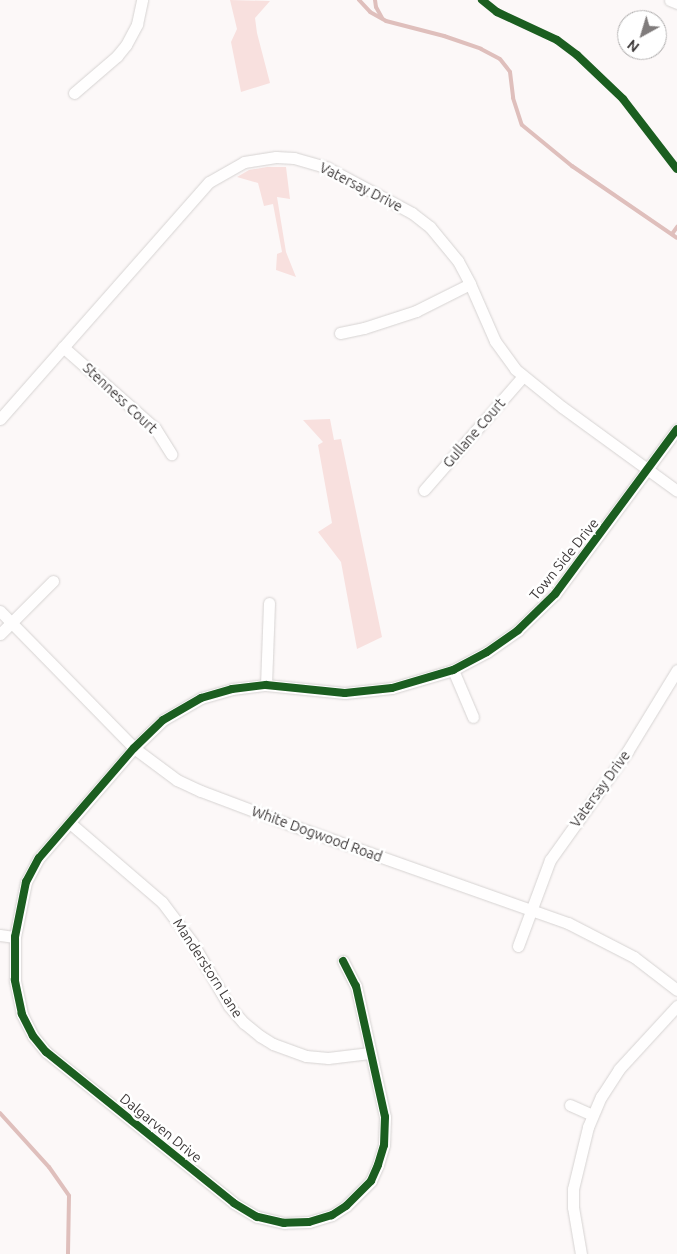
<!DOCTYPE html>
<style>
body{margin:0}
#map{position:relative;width:677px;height:1254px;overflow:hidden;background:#fcf8f8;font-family:Ubuntu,sans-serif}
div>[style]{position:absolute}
.green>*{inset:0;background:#f8e0de}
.stream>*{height:4px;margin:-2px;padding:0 2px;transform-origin:2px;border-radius:2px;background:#dfbfbc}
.roads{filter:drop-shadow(0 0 1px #d6d3d2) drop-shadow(0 0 1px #d6d3d2)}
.street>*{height:11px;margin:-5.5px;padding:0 5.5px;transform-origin:5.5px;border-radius:5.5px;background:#fffefe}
.cycleway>*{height:8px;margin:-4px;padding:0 4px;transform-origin:4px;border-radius:4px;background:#1b5e20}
span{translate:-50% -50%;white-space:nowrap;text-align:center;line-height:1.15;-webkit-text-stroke:5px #fff;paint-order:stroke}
.street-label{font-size:14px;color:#3e3a3a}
.north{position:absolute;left:617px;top:10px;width:50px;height:50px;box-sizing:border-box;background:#fff;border:1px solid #b2b0b0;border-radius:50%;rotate:219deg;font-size:14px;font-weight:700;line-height:20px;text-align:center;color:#3e3a3a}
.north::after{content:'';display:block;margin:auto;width:18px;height:22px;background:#807c7c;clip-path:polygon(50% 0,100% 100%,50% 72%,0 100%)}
</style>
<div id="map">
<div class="green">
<div style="clip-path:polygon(230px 0,270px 1px,255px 18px,257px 33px,270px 83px,241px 92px,231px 42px,237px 29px)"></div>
<div style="clip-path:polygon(267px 167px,286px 167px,290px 199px,277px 197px,286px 252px,296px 277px,276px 270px,277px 254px,282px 252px,273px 204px,264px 206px,258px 183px,237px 177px,249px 170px)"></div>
<div style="clip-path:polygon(330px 419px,334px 440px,341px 439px,382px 637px,357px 649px,341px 562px,318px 532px,332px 523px,318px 445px,323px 442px,303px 420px)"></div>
</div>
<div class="stream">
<div style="left:359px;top:0;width:16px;rotate:47deg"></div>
<div style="left:370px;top:12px;width:18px;rotate:29deg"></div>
<div style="left:386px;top:21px;width:60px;rotate:14.5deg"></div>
<div style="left:444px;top:36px;width:39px;rotate:19deg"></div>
<div style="left:481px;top:49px;width:21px;rotate:28deg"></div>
<div style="left:500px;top:59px;width:16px;rotate:52deg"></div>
<div style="left:510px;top:72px;width:26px;rotate:83deg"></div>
<div style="left:513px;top:98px;width:28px;rotate:72deg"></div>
<div style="left:522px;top:125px;width:65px;rotate:39.4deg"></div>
<div style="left:572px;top:166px;width:127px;rotate:34.4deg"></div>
<div style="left:375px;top:0;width:7px;rotate:82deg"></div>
<div style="left:376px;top:7px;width:13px;rotate:61deg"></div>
<div style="left:672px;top:234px;width:9px;rotate:-54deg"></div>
<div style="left:0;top:1113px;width:73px;rotate:47.8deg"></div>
<div style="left:49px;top:1167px;width:35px;rotate:55deg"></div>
<div style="left:69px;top:1196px;width:58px;rotate:91deg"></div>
</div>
<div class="roads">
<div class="street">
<div style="left:670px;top:0;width:8px;rotate:23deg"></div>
<div style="left:74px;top:93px;width:57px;rotate:-40.7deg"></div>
<div style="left:117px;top:56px;width:14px;rotate:-51deg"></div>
<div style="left:126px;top:45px;width:24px;rotate:-62deg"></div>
<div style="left:137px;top:24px;width:25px;rotate:-78deg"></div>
<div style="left:340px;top:333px;width:25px;rotate:-12deg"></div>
<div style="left:364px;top:328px;width:55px;rotate:-18.1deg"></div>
<div style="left:416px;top:311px;width:60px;rotate:-26.6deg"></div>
<div style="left:63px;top:347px;width:123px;rotate:41.4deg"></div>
<div style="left:155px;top:428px;width:31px;rotate:58deg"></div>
<div style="left:0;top:419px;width:316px;rotate:-48.6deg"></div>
<div style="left:209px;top:182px;width:40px;rotate:-29.7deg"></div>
<div style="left:244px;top:162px;width:32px;rotate:-9deg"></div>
<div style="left:276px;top:157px;width:18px;rotate:3deg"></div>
<div style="left:294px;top:158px;width:35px;rotate:16deg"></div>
<div style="left:328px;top:168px;width:95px;rotate:28.2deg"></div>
<div style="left:412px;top:213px;width:23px;rotate:38deg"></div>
<div style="left:430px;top:227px;width:44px;rotate:50.5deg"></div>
<div style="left:458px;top:261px;width:26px;rotate:62deg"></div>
<div style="left:470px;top:284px;width:62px;rotate:66.3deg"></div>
<div style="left:495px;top:341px;width:34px;rotate:54deg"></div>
<div style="left:515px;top:369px;width:60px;rotate:39deg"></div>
<div style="left:562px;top:407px;width:142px;rotate:36.1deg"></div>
<div style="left:424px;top:490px;width:151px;rotate:-49deg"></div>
<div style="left:0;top:611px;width:192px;rotate:45.6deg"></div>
<div style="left:134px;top:748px;width:54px;rotate:36.7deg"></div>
<div style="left:177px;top:780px;width:26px;rotate:25deg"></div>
<div style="left:201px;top:791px;width:96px;rotate:20.7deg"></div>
<div style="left:291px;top:825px;width:294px;rotate:19.5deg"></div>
<div style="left:568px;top:923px;width:74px;rotate:27.3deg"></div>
<div style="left:634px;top:957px;width:54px;rotate:37.5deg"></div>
<div style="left:0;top:634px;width:75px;rotate:-45deg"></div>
<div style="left:453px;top:670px;width:51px;rotate:66.9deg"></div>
<div style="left:266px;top:685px;width:82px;rotate:-87.9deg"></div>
<div style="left:70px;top:823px;width:121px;rotate:40.7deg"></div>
<div style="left:162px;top:902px;width:50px;rotate:53.1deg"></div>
<div style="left:192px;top:942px;width:74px;rotate:60deg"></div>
<div style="left:229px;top:1006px;width:23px;rotate:49deg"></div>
<div style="left:244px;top:1023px;width:21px;rotate:39deg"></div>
<div style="left:260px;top:1036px;width:15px;rotate:32deg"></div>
<div style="left:273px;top:1044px;width:35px;rotate:20deg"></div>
<div style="left:306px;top:1056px;width:22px;rotate:5deg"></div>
<div style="left:328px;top:1058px;width:42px;rotate:-6.8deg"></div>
<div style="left:0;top:935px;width:15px;rotate:8deg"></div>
<div style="left:518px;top:946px;width:92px;rotate:-69.6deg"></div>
<div style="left:550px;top:860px;width:133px;rotate:-54.5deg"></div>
<div style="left:627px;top:752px;width:96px;rotate:-58.6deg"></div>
<div style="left:343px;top:961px;width:28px;rotate:63deg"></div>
<div style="left:356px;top:986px;width:134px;rotate:77.5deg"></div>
<div style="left:385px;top:1117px;width:28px;rotate:92deg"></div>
<div style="left:384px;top:1145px;width:21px;rotate:107deg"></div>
<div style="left:378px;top:1165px;width:17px;rotate:114deg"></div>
<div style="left:371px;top:1181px;width:35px;rotate:135deg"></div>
<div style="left:346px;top:1206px;width:17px;rotate:147deg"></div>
<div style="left:332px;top:1215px;width:24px;rotate:163deg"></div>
<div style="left:309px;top:1222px;width:25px;rotate:178deg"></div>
<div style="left:284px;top:1223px;width:28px;rotate:-167deg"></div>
<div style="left:257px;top:1217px;width:27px;rotate:-149deg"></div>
<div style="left:234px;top:1203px;width:241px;rotate:-141.2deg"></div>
<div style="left:46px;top:1052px;width:21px;rotate:-129deg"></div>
<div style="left:33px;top:1036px;width:25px;rotate:-117deg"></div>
<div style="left:22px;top:1014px;width:35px;rotate:-102deg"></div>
<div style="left:15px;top:980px;width:43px;rotate:-90deg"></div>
<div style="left:15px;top:937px;width:56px;rotate:-78.7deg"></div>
<div style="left:26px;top:882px;width:27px;rotate:-62deg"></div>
<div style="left:39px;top:858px;width:145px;rotate:-49.2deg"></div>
<div style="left:134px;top:748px;width:40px;rotate:-44deg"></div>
<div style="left:163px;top:720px;width:44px;rotate:-30.1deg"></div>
<div style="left:201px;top:698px;width:32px;rotate:-16deg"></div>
<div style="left:232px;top:689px;width:34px;rotate:-7deg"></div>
<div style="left:266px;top:685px;width:79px;rotate:5.8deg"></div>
<div style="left:345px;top:693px;width:47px;rotate:-6.1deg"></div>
<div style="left:392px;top:688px;width:64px;rotate:-16.4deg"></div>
<div style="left:453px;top:670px;width:38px;rotate:-28deg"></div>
<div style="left:487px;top:652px;width:38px;rotate:-35deg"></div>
<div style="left:518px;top:630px;width:52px;rotate:-44.2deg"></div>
<div style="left:555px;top:594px;width:205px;rotate:-53.5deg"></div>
<div style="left:570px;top:1105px;width:24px;rotate:24deg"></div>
<div style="left:581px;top:1254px;width:48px;rotate:-99.7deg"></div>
<div style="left:573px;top:1207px;width:18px;rotate:-90deg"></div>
<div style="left:573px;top:1189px;width:64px;rotate:-76.4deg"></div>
<div style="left:588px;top:1127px;width:33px;rotate:-67deg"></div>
<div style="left:601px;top:1097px;width:33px;rotate:-57deg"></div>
<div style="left:619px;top:1069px;width:86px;rotate:-47.4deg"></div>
</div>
</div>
<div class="cycleway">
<div style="left:482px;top:0;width:19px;rotate:39deg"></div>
<div style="left:497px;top:12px;width:66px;rotate:25deg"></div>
<div style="left:557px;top:40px;width:25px;rotate:37deg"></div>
<div style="left:577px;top:55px;width:64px;rotate:43.7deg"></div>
<div style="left:623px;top:99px;width:88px;rotate:52.4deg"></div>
<div style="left:343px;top:961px;width:28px;rotate:63deg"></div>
<div style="left:356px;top:986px;width:134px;rotate:77.5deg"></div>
<div style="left:385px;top:1117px;width:28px;rotate:92deg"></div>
<div style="left:384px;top:1145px;width:21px;rotate:107deg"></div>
<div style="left:378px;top:1165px;width:17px;rotate:114deg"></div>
<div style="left:371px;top:1181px;width:35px;rotate:135deg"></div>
<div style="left:346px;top:1206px;width:17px;rotate:147deg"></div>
<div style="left:332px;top:1215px;width:24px;rotate:163deg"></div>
<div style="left:309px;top:1222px;width:25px;rotate:178deg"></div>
<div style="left:284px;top:1223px;width:28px;rotate:-167deg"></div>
<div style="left:257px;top:1217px;width:27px;rotate:-149deg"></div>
<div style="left:234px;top:1203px;width:241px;rotate:-141.2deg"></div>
<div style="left:46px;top:1052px;width:21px;rotate:-129deg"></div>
<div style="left:33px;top:1036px;width:25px;rotate:-117deg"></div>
<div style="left:22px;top:1014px;width:35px;rotate:-102deg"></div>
<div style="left:15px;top:980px;width:43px;rotate:-90deg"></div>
<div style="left:15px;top:937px;width:56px;rotate:-78.7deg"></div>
<div style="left:26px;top:882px;width:27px;rotate:-62deg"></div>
<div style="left:39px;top:858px;width:145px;rotate:-49.2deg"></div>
<div style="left:134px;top:748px;width:40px;rotate:-44deg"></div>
<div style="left:163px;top:720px;width:44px;rotate:-30.1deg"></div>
<div style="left:201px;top:698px;width:32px;rotate:-16deg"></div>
<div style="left:232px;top:689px;width:34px;rotate:-7deg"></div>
<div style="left:266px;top:685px;width:79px;rotate:5.8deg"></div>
<div style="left:345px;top:693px;width:47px;rotate:-6.1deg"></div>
<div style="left:392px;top:688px;width:64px;rotate:-16.4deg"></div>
<div style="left:453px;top:670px;width:38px;rotate:-28deg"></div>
<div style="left:487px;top:652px;width:38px;rotate:-35deg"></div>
<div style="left:518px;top:630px;width:52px;rotate:-44.2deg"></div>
<div style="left:555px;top:594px;width:205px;rotate:-53.5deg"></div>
</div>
<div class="street-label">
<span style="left:361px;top:187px;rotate:27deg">Vatersay Drive</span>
<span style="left:120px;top:398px;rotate:43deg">Stenness Court</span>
<span style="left:474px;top:433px;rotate:-49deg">Gullane Court</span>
<span style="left:564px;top:559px;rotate:-51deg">Town Side Drive</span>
<span style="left:600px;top:789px;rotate:-54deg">Vatersay Drive</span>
<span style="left:317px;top:834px;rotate:20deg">White Dogwood Road</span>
<span style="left:208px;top:968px;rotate:57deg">Manderstorn Lane</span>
<span style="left:161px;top:1128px;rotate:39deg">Dalgarven Drive</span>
</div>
<div class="north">N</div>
</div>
